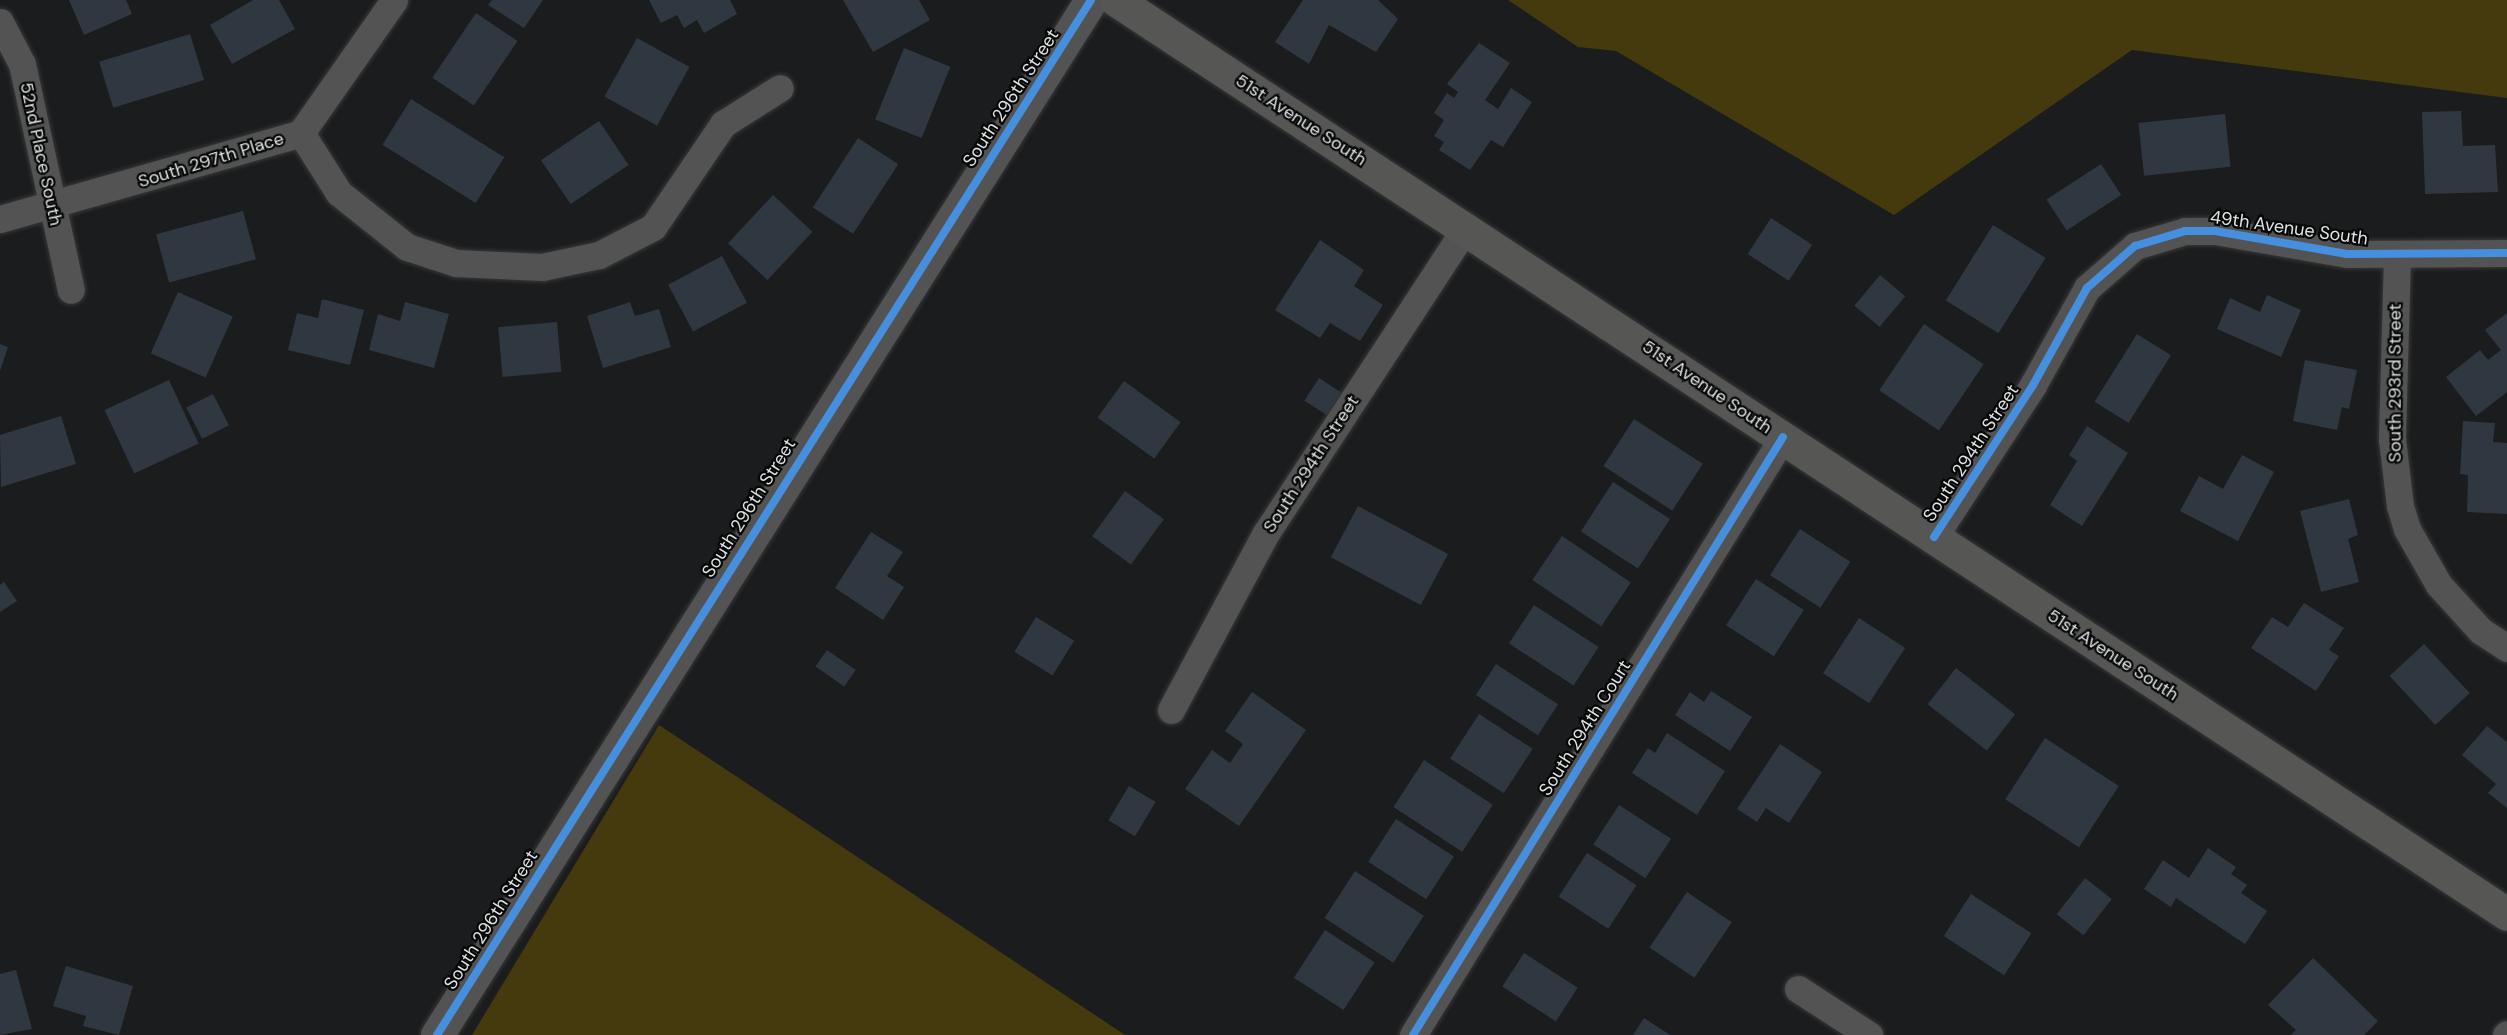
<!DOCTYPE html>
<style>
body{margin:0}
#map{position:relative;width:2507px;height:1035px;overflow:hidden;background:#1b1c1d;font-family:"DM Sans",sans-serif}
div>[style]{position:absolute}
.green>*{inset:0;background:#453a0d}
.building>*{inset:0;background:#2f3841;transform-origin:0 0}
.roads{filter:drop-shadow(0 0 2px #373839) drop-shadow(0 0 2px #373839)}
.minor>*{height:27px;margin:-13.5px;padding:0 13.5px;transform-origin:13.5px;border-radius:13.5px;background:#535353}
.tertiary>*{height:33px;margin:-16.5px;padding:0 16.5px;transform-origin:16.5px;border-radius:16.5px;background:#535353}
.secondary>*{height:33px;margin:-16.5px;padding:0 16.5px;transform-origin:16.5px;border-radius:16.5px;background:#565655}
.cycleway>*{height:8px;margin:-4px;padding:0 4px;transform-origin:4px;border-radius:4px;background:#468fdf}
span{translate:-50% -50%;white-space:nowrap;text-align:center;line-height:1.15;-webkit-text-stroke:4.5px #060707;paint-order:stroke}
.street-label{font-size:18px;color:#e1e2e4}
</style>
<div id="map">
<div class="green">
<div style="clip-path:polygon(1508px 0,2507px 0,2507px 98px,2132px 50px,1894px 215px,1616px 51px,1578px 47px)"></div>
<div style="clip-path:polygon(659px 725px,1125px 1035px,472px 1035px)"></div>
</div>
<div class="building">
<div style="clip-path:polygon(69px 0,126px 0,132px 14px,84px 35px)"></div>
<div style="clip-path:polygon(253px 0,279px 0,295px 29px,232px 64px,210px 25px)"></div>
<div style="clip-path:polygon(492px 0,543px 0,524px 28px,488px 5px)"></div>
<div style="clip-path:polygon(649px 0,730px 0,737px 14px,704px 33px,697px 20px,684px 28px,677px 15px,661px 23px)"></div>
<div style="clip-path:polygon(843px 0,919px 0,930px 20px,873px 52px)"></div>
<div style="clip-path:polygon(1303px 0,1378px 0,1398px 19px,1376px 52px,1329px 25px,1309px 64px,1275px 42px)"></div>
<div style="left:476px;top:13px;width:50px;height:78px;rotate:34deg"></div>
<div style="left:190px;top:34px;width:48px;height:95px;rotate:73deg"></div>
<div style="left:637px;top:38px;width:60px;height:67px;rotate:29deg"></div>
<div style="clip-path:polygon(1479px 43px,1510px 63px,1485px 100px,1498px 109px,1511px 88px,1532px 102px,1503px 147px,1491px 140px,1470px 170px,1439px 150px,1444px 142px,1434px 136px,1444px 120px,1434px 113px,1447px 93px,1454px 98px,1458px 92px,1447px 84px)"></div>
<div style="left:904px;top:48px;width:50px;height:77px;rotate:22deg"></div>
<div style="left:411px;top:99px;width:110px;height:54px;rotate:32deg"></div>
<div style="clip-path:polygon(2461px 111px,2463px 146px,2495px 145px,2498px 192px,2425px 194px,2422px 112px)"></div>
<div style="left:2225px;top:114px;width:53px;height:87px;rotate:84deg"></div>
<div style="left:599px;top:121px;width:53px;height:70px;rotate:56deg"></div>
<div style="left:858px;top:138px;width:48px;height:83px;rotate:33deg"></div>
<div style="left:2101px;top:164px;width:37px;height:65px;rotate:57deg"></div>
<div style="left:773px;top:195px;width:54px;height:66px;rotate:43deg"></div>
<div style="left:243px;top:211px;width:50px;height:90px;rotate:75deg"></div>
<div style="left:1771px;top:218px;width:49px;height:43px;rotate:33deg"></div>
<div style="left:1993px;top:225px;width:62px;height:89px;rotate:32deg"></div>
<div style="clip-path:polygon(1320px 240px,1364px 270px,1354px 286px,1383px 305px,1360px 341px,1330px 323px,1320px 338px,1275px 310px)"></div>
<div style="left:722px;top:256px;width:53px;height:61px;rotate:62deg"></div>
<div style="left:1880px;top:275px;width:33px;height:40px;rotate:40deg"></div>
<div style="left:178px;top:292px;width:60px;height:67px;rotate:24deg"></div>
<div style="clip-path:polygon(2267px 295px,2301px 310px,2281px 357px,2217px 329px,2230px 298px,2260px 312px)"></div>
<div style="clip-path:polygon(322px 299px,364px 310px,350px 365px,288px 350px,297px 313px,318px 318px)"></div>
<div style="clip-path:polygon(405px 302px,449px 314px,434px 368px,369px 350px,378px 314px,400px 321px)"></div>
<div style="clip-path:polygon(630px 302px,635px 316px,659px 309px,671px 347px,603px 368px,587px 316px)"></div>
<div style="clip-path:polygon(2507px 313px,2507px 392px,2476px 416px,2446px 377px,2480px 350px,2488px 360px,2501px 350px,2485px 330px)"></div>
<div style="left:557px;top:322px;width:50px;height:59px;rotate:85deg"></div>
<div style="left:1924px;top:324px;width:72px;height:80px;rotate:34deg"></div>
<div style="left:2137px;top:334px;width:40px;height:80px;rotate:32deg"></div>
<div style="clip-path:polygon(0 344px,8px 347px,0 371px)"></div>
<div style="clip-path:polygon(2305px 360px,2357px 370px,2349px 409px,2342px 407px,2337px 430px,2293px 421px)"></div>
<div style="left:1319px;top:378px;width:27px;height:27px;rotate:33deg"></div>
<div style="left:169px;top:380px;width:70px;height:71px;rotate:65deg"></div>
<div style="left:1124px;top:381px;width:70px;height:45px;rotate:36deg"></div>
<div style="left:213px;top:394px;width:35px;height:30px;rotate:63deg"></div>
<div style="clip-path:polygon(61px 416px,76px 464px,1px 487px,0 435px)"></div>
<div style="left:1634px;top:419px;width:82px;height:56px;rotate:33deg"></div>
<div style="clip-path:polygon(2463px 421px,2495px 423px,2493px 442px,2507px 443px,2507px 514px,2467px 512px,2468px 475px,2460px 474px)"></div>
<div style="clip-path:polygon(2087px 426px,2128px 453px,2082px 526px,2050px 505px,2077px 461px,2069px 455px)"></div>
<div style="clip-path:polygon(2242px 455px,2274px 472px,2238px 541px,2180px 511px,2199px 476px,2223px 489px)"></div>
<div style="left:1613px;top:482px;width:68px;height:59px;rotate:33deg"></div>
<div style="left:1125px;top:491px;width:48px;height:56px;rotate:36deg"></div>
<div style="clip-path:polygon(2349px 499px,2358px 535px,2348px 539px,2359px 582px,2321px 592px,2300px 511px)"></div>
<div style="left:1358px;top:506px;width:102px;height:58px;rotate:28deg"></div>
<div style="left:1800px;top:529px;width:60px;height:55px;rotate:33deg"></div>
<div style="clip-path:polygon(871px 532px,903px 552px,887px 576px,904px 587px,883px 620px,835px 588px)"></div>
<div style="left:1562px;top:536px;width:83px;height:53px;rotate:34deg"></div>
<div style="left:1756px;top:579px;width:57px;height:55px;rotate:33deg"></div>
<div style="clip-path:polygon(4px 582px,17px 601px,0 612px,0 585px)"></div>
<div style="clip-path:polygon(2304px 603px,2344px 628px,2329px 650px,2339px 656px,2316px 691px,2251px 648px,2272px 617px,2288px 627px)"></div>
<div style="left:1534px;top:605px;width:77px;height:46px;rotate:33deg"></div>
<div style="left:1036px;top:617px;width:45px;height:41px;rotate:32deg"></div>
<div style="left:1859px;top:618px;width:55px;height:66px;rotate:33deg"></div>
<div style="left:2424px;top:644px;width:67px;height:47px;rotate:47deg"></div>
<div style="left:827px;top:650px;width:35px;height:20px;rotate:35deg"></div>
<div style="left:1496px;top:664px;width:74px;height:37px;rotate:33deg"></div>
<div style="left:1956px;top:668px;width:75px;height:46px;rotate:38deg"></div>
<div style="clip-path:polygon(1711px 691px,1752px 717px,1730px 751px,1675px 715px,1690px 692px,1704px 702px)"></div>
<div style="clip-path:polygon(1252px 692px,1306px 730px,1239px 826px,1185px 789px,1212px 750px,1230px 763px,1243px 744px,1225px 731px)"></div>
<div style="left:1479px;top:714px;width:64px;height:53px;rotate:33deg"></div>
<div style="clip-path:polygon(2487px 726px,2507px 742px,2507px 808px,2488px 793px,2496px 784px,2462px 755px)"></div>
<div style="clip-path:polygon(1667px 733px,1725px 771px,1697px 815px,1632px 773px,1648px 748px,1655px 753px)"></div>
<div style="left:2045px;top:738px;width:88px;height:73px;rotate:33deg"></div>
<div style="clip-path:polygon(1780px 744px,1822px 772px,1789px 823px,1766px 808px,1757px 822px,1737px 809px)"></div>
<div style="left:1424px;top:760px;width:82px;height:56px;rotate:33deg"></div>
<div style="left:1129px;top:786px;width:31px;height:40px;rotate:31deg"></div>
<div style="left:1619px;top:805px;width:62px;height:47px;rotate:33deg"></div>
<div style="left:1396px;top:819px;width:69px;height:51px;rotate:33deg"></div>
<div style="clip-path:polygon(2208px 848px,2236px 867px,2231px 874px,2247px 885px,2241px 893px,2267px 911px,2245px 944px,2176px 898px,2171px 907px,2144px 889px,2163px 860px,2189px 878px)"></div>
<div style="left:1587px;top:853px;width:59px;height:52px;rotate:33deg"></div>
<div style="left:1355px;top:871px;width:82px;height:56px;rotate:33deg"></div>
<div style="left:2085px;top:878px;width:34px;height:46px;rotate:38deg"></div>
<div style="left:1687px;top:892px;width:54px;height:67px;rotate:34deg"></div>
<div style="left:1971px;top:894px;width:72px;height:50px;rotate:33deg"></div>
<div style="left:1325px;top:930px;width:59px;height:57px;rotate:33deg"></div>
<div style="left:1524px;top:953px;width:64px;height:40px;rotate:33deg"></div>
<div style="clip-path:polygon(2313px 958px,2378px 1021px,2364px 1035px,2291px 1035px,2296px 1030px,2268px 1005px)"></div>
<div style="clip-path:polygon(66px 966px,133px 986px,119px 1035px,83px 1026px,86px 1016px,53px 1006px)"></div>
<div style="clip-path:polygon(16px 970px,32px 1029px,0 1035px,0 974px)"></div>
<div style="clip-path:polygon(1644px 1018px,1670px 1035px,1633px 1035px)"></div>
</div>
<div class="roads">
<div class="minor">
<div style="left:0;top:22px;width:47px;rotate:62.4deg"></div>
<div style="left:22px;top:64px;width:231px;rotate:77.8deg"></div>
<div style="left:301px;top:133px;width:71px;rotate:57.7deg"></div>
<div style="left:339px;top:193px;width:87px;rotate:38.5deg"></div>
<div style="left:407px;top:247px;width:52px;rotate:18.1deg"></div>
<div style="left:456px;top:263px;width:86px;rotate:2.7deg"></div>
<div style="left:542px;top:267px;width:58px;rotate:-11.9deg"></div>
<div style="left:599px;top:255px;width:61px;rotate:-27.4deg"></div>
<div style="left:653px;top:227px;width:125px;rotate:-55.8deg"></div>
<div style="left:723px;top:124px;width:67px;rotate:-32.3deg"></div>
<div style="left:0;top:219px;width:313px;rotate:-15.9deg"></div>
<div style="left:301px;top:133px;width:162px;rotate:-55deg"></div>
<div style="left:2397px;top:257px;width:182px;rotate:91.6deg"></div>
<div style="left:2392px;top:439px;width:67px;rotate:83.2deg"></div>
<div style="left:2400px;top:506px;width:24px;rotate:73deg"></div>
<div style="left:2407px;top:529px;width:64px;rotate:60.3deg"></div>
<div style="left:2439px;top:585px;width:62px;rotate:47.6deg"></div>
<div style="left:2481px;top:631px;width:31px;rotate:33deg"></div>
<div style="left:1934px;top:537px;width:181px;rotate:-56.9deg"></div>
<div style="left:2033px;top:385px;width:111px;rotate:-60.9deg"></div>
<div style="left:2087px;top:288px;width:64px;rotate:-41.2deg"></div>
<div style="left:2135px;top:246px;width:52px;rotate:-16.7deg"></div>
<div style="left:2185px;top:231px;width:30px"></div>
<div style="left:2215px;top:231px;width:134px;rotate:9.9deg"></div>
<div style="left:2347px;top:254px;width:160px;rotate:-0.4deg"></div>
<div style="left:1171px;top:710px;width:201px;rotate:-61.8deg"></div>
<div style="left:1266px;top:533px;width:366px;rotate:-56.8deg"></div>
<div style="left:1798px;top:989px;width:85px;rotate:32.9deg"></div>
<div style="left:1413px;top:1035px;width:703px;rotate:-58.25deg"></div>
<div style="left:2506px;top:1035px;width:1px;rotate:-45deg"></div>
</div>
<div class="tertiary">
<div style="left:437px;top:1035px;width:1224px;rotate:-57.71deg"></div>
</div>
<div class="secondary">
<div style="left:1116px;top:0;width:1664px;rotate:33.31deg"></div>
</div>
</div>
<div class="cycleway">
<div style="left:1934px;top:537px;width:181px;rotate:-56.9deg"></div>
<div style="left:2033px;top:385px;width:111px;rotate:-60.9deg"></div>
<div style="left:2087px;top:288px;width:64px;rotate:-41.2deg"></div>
<div style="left:2135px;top:246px;width:52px;rotate:-16.7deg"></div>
<div style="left:2185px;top:231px;width:30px"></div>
<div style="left:2215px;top:231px;width:134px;rotate:9.9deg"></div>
<div style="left:2347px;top:254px;width:160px;rotate:-0.4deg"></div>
<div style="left:437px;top:1035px;width:1224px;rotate:-57.71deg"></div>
<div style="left:1413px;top:1035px;width:703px;rotate:-58.25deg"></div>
</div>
<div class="street-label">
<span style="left:1011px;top:98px;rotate:-57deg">South 296th Street</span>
<span style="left:1301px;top:120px;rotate:33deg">51st Avenue South</span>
<span style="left:41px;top:154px;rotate:78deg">52nd Place South</span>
<span style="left:211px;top:160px;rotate:-17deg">South 297th Place</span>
<span style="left:2289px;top:228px;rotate:8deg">49th Avenue South</span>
<span style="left:2395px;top:383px;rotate:-90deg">South 293rd Street</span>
<span style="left:1707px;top:387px;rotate:34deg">51st Avenue South</span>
<span style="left:1971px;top:453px;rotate:-57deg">South 294th Street</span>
<span style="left:1311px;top:464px;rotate:-57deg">South 294th Street</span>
<span style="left:749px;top:508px;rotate:-58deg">South 296th Street</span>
<span style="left:2113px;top:655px;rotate:33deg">51st Avenue South</span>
<span style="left:1585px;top:728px;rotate:-58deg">South 294th Court</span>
<span style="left:491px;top:920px;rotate:-58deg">South 296th Street</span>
</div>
</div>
